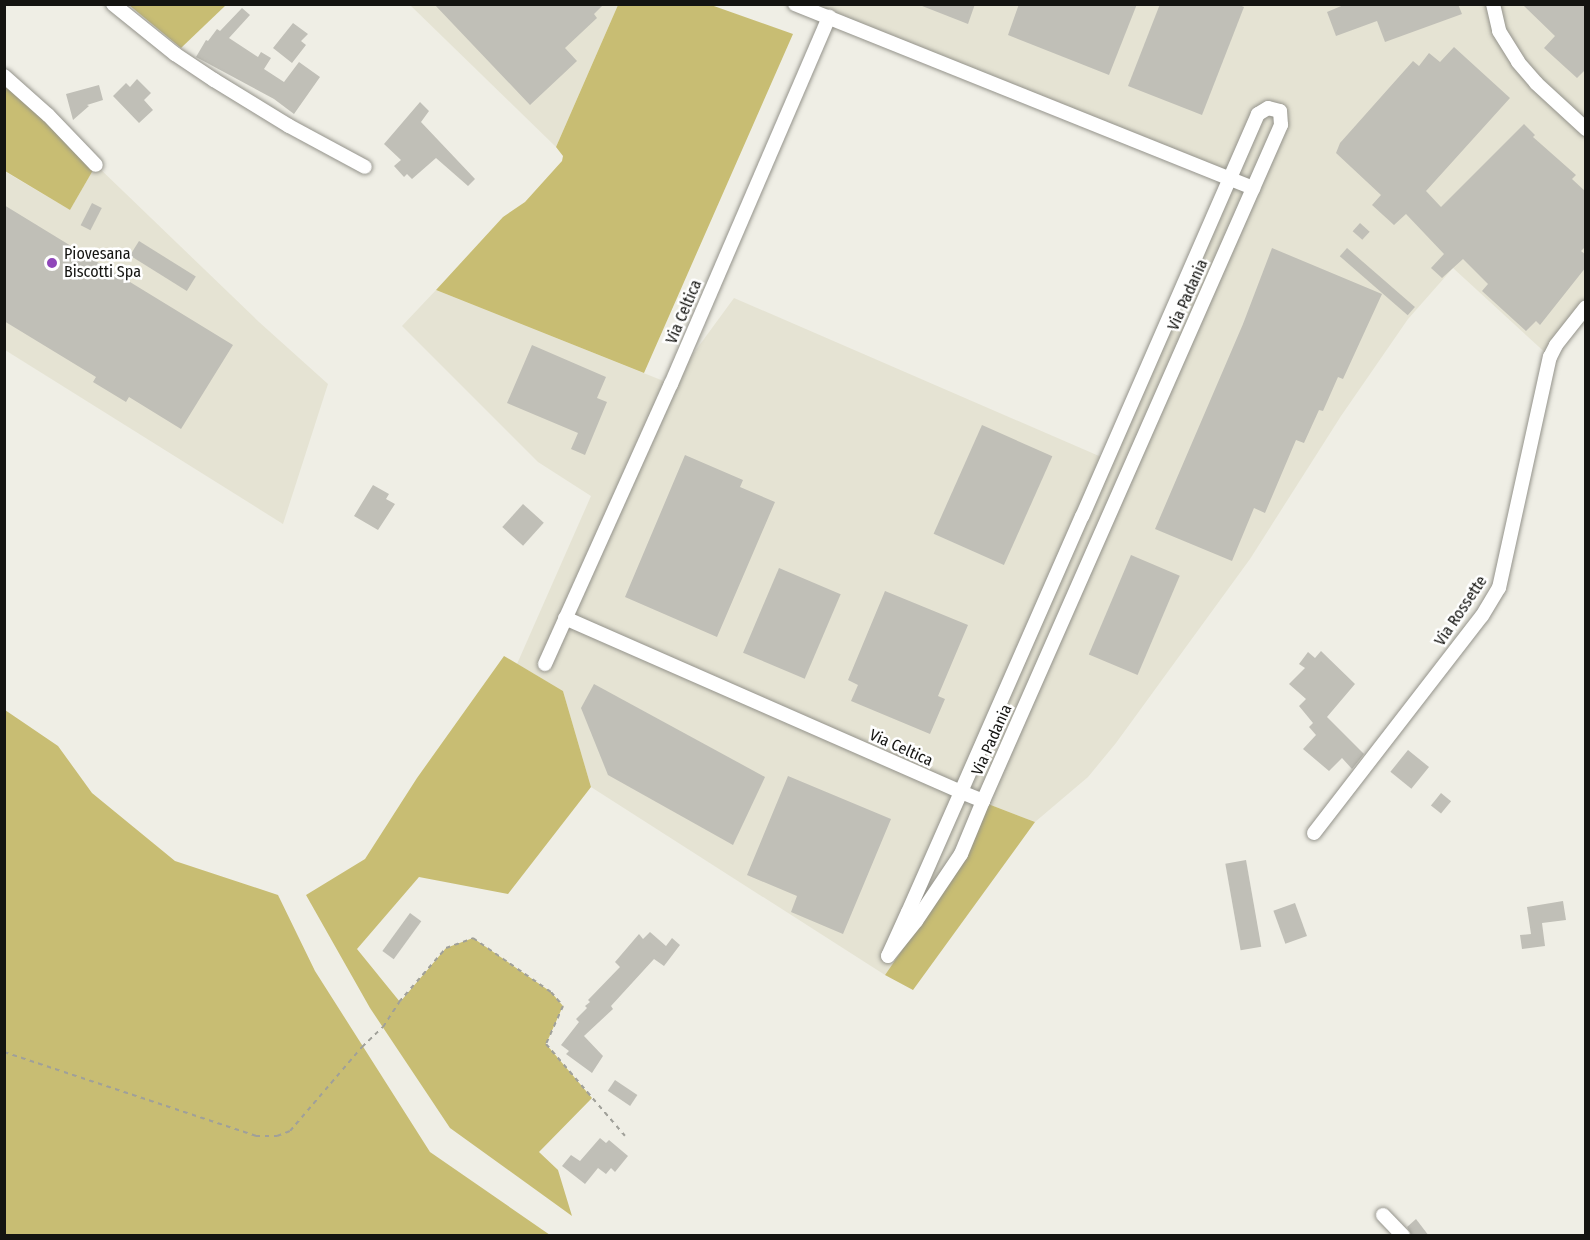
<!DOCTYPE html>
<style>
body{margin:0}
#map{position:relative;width:1590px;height:1240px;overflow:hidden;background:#efeee5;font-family:"Fira Sans Condensed",sans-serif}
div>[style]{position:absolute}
.built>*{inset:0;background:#e5e3d3}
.green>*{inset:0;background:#c8bd73}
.building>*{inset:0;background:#c0bfb7;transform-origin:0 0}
.path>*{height:2px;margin-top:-1px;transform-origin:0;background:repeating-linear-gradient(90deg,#a0a099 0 4.5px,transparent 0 9px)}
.roads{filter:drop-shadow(0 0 2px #94938b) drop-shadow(0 0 2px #94938b)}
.minor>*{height:14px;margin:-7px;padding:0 7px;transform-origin:7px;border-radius:7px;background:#fff}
.dots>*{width:16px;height:16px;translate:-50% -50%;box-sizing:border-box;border:3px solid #fff;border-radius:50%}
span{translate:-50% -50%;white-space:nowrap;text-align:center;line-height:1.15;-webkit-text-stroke:5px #fff;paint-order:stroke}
.poi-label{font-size:16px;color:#141411}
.left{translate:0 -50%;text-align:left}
.street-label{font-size:16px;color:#141411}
.frame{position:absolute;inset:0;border:6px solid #141411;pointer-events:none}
</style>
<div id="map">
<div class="built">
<div style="clip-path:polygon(410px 5px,618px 5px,556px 147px)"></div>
<div style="clip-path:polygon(795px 5px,1585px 5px,1585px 309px,1550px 357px,1453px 268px,1408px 319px,1341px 416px,1250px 559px,1116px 743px,1088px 777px,1035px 822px,983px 802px,960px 866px,885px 975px,591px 787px,563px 691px,517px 664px,591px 496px,538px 462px,402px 326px,436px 290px,671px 384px,734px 298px,1106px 459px,1229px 178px)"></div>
<div style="clip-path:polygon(96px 165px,259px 322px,328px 384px,283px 524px,5px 350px,4px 171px,70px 210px)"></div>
</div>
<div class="green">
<div style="clip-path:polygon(129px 5px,226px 4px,226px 5px,181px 48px)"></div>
<div style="clip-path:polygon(618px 5px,711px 5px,793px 34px,644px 373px,436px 290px,503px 217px,525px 202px,562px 161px,563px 156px,556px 147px)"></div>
<div style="clip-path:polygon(5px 76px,96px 165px,70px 210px,5px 171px)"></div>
<div style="clip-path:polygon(504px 656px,563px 691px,591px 787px,508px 894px,419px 877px,357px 949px,400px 1002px,446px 948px,473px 938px,551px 992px,563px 1006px,546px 1044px,592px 1098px,539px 1152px,558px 1170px,572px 1216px,450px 1128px,370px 1008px,306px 895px,365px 859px,417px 778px)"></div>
<div style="clip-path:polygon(5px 710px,58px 746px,92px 793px,175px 861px,278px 895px,315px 971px,430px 1152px,550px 1235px,5px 1235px)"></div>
<div style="clip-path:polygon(983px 802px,1035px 822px,913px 990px,885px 975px,960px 866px)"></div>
</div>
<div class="building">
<div style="clip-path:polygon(434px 4px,604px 4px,594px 14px,597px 18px,565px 48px,577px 61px,530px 105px)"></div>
<div style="clip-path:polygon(917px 4px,975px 4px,968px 24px)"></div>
<div style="clip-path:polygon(1019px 4px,1137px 4px,1109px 75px,1008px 35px)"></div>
<div style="clip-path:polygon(1160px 4px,1237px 4px,1244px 7px,1202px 115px,1128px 86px)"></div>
<div style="clip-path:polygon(1346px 4px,1458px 4px,1462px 14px,1385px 42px,1377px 21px,1336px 36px,1327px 12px)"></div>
<div style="clip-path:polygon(1522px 4px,1586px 4px,1586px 69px,1577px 78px,1544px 48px,1555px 36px)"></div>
<div style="clip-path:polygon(242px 8px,250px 15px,229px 38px,258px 57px,261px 52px,271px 58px,264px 69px,284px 82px,299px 62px,320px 77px,294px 114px,274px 99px,196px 57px,206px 40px,208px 41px,217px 29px,220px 31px)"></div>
<div style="clip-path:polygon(293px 23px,308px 34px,301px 41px,306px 45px,292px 63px,273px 48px)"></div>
<div style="clip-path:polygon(1454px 47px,1510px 98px,1426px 191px,1441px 207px,1524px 124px,1535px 135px,1533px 137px,1576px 175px,1572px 179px,1586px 192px,1586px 246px,1581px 251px,1586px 255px,1586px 267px,1540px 325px,1536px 321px,1526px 331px,1482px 291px,1488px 284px,1463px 259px,1442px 278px,1431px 268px,1444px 254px,1406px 214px,1394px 225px,1372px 205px,1381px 195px,1336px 153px,1340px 143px,1413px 61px,1419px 66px,1429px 53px,1440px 62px)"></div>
<div style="clip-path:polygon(137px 79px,151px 93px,144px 100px,153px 110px,139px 123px,113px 96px,126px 83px,130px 87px)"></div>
<div style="clip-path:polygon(99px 85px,103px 100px,87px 105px,89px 106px,73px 120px,66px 94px)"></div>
<div style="clip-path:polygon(420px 102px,429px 111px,421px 122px,475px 179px,468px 186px,436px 158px,412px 179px,407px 174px,404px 177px,394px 166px,401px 160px,384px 144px)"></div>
<div style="left:92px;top:203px;width:11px;height:25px;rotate:27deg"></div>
<div style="clip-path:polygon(4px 205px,233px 345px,181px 429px,129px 397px,126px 402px,93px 382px,96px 377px,4px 321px)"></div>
<div style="left:1360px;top:223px;width:13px;height:11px;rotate:42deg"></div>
<div style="left:139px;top:241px;width:67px;height:17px;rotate:32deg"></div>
<div style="clip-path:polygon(1272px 248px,1382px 294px,1343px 379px,1338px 377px,1323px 411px,1319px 410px,1304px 443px,1296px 440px,1265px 513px,1254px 508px,1232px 561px,1155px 529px,1243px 324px)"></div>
<div style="left:1347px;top:248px;width:90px;height:11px;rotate:41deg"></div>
<div style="clip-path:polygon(532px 345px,606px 377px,597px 398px,607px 402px,585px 455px,571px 449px,578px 433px,507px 403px)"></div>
<div style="left:982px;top:425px;width:77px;height:119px;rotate:24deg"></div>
<div style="clip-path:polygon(685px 455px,743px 480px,740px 487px,775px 502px,717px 637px,625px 597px)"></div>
<div style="clip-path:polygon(373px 485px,389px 494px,386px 499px,395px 504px,378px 530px,354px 516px)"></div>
<div style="left:523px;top:504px;width:28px;height:31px;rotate:42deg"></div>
<div style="left:1131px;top:555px;width:53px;height:108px;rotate:23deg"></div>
<div style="left:779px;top:568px;width:67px;height:92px;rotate:23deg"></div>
<div style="clip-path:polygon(885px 591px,968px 625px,938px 696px,945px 699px,930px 734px,851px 701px,858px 685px,848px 680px)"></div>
<div style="clip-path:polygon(1321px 651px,1355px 684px,1327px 717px,1364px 754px,1352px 769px,1342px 758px,1329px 771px,1303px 749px,1316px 735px,1309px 727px,1313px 723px,1299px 706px,1306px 699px,1289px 684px,1305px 668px,1299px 664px,1308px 652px,1315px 658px)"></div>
<div style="clip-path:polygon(594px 684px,765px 777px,733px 845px,608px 775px,581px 708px)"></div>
<div style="left:1408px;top:750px;width:27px;height:28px;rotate:39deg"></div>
<div style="clip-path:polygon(788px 776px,891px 819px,843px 934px,791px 912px,797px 896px,747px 875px)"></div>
<div style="left:1441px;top:793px;width:13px;height:16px;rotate:39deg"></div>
<div style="left:1246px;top:860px;width:88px;height:21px;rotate:80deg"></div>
<div style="clip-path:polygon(1563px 901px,1566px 920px,1542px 923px,1545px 946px,1522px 949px,1520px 935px,1531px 934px,1527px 907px)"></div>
<div style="left:1295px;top:903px;width:35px;height:23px;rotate:70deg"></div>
<div style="left:410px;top:913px;width:14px;height:47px;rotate:36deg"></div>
<div style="clip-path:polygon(650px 932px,666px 946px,672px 938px,680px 945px,664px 966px,654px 959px,611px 1006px,613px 1009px,584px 1036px,603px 1056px,592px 1073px,566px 1054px,569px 1051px,561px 1045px,579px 1022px,576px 1019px,587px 1008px,585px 1006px,590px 1002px,588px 1000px,620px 967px,615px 962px,639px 934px,643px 939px)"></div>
<div style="left:615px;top:1080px;width:27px;height:13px;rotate:34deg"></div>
<div style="clip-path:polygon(600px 1138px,606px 1143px,609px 1140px,628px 1156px,615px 1172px,611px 1168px,606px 1174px,598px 1168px,585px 1184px,562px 1166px,571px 1155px,580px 1161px)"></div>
<div style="clip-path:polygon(1416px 1219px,1429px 1236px,1412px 1236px,1407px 1227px)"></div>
</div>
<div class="path">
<div style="left:4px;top:1052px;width:266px;rotate:18.4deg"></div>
<div style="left:256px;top:1136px;width:21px"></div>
<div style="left:277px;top:1136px;width:14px;rotate:-21deg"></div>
<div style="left:290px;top:1131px;width:111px;rotate:-49.4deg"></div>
<div style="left:362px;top:1047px;width:29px;rotate:-44deg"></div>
<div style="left:383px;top:1027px;width:30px;rotate:-57deg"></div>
<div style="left:399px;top:1002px;width:72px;rotate:-49deg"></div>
<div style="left:446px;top:948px;width:29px;rotate:-20deg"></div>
<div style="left:473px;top:938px;width:95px;rotate:34.7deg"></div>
<div style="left:551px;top:992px;width:18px;rotate:49deg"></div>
<div style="left:563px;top:1006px;width:42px;rotate:114.1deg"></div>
<div style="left:546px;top:1044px;width:121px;rotate:49.3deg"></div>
</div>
<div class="roads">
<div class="minor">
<div style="left:113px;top:4px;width:80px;rotate:38.9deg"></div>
<div style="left:175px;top:54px;width:47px;rotate:33.7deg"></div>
<div style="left:214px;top:80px;width:88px;rotate:31.5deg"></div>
<div style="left:289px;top:126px;width:86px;rotate:28.3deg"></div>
<div style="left:795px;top:4px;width:494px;rotate:21.9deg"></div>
<div style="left:1493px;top:4px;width:28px;rotate:77deg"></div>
<div style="left:1499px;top:31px;width:36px;rotate:58deg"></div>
<div style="left:1518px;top:62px;width:28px;rotate:49deg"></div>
<div style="left:1536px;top:83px;width:68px;rotate:42.6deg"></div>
<div style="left:4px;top:76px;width:59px;rotate:41.6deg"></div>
<div style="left:48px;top:115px;width:69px;rotate:46.2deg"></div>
<div style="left:565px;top:618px;width:433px;rotate:23.7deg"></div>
<div style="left:961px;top:792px;width:24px;rotate:22deg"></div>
<div style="left:983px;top:801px;width:739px;rotate:-66.21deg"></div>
<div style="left:1281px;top:125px;width:14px;rotate:-94deg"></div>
<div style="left:1280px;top:111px;width:12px;rotate:-166deg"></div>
<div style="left:1268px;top:108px;width:12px;rotate:149deg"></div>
<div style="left:1258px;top:114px;width:70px;rotate:113.6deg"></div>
<div style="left:1230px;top:178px;width:369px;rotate:113.6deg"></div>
<div style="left:1082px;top:516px;width:301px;rotate:113.7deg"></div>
<div style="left:961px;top:792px;width:131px;rotate:113.8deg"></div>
<div style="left:908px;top:912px;width:48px;rotate:114.4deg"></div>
<div style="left:888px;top:956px;width:45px;rotate:-51.3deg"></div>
<div style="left:916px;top:921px;width:81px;rotate:-56.1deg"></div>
<div style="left:961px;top:854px;width:57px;rotate:-67.5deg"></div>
<div style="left:545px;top:664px;width:307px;rotate:-65.8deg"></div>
<div style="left:671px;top:384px;width:400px;rotate:-66.7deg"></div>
<div style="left:1314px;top:833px;width:274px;rotate:-52.3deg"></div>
<div style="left:1482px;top:616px;width:33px;rotate:-59deg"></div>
<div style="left:1499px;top:588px;width:237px;rotate:-77.6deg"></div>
<div style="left:1550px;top:357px;width:13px;rotate:-63deg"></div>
<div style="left:1556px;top:345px;width:48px;rotate:-51.7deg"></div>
<div style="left:1383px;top:1215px;width:29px;rotate:46deg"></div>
</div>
</div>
<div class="dots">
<div style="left:52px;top:263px;background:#8f46b9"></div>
</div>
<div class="poi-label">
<span class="left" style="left:64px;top:263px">Piovesana<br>Biscotti Spa</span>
</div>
<div class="street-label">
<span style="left:1188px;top:295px;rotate:-66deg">Via Padania</span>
<span style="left:684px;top:312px;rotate:-67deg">Via Celtica</span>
<span style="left:1461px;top:611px;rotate:-56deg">Via Rossette</span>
<span style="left:992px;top:740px;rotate:-66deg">Via Padania</span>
<span style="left:901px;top:748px;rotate:24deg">Via Celtica</span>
</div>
<div class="frame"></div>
</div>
